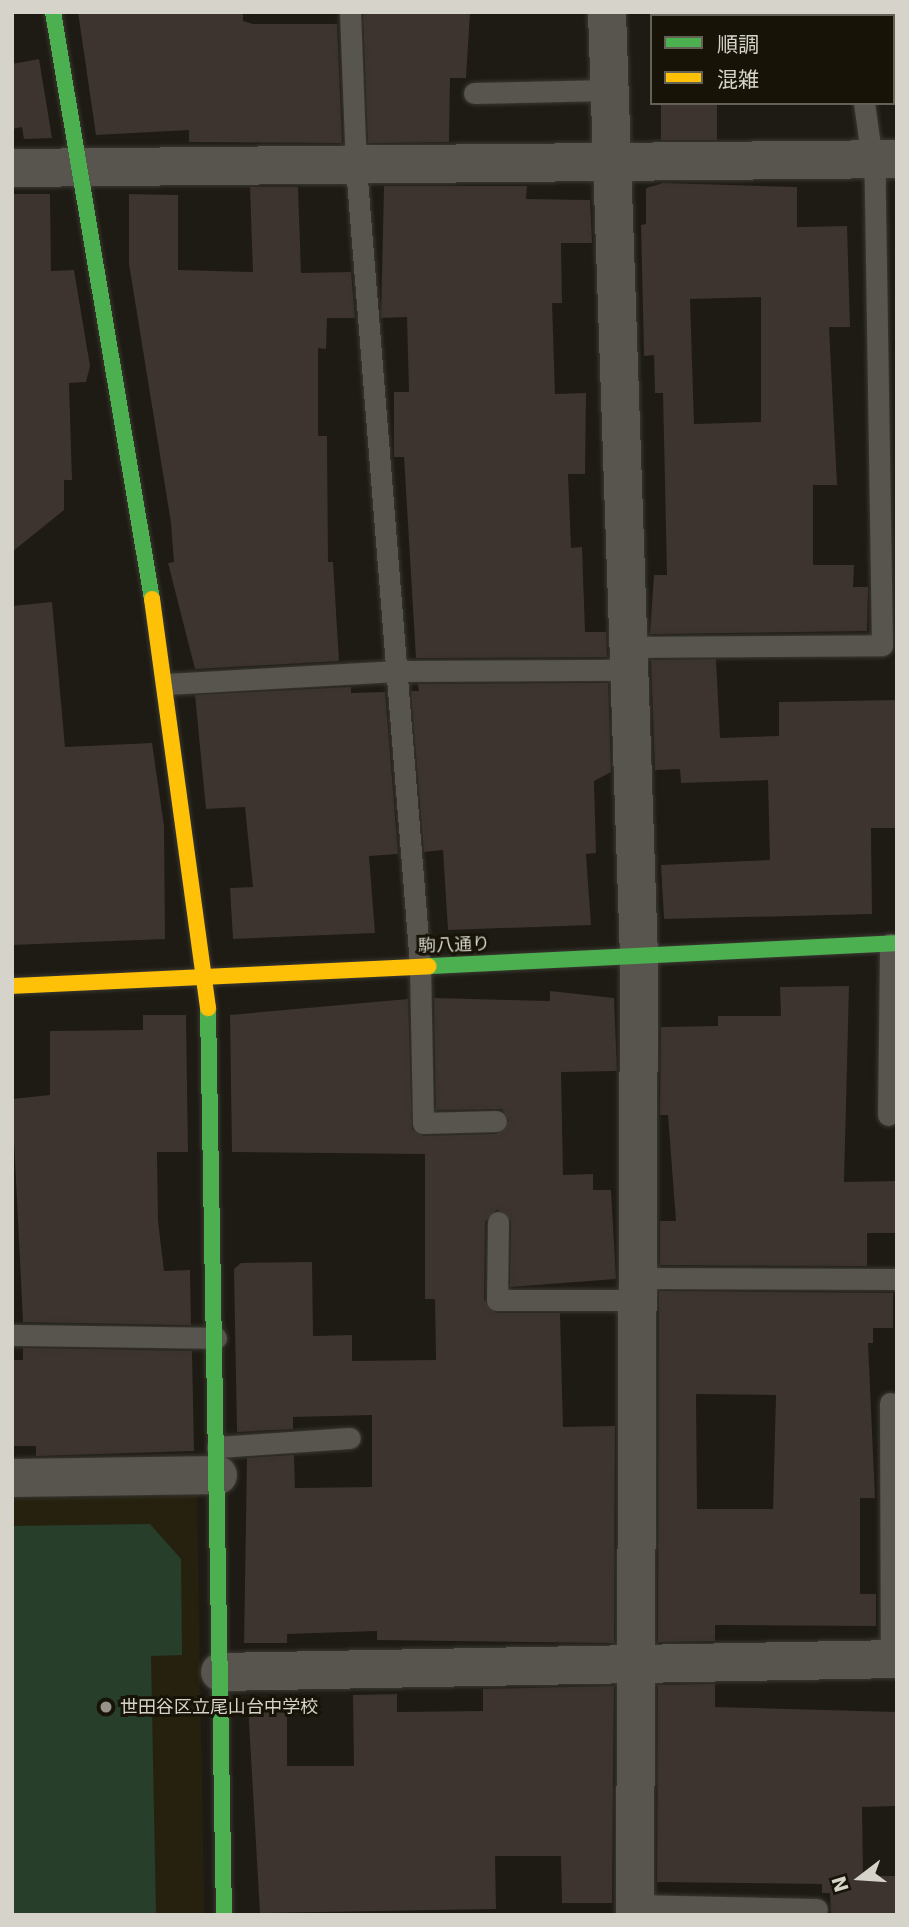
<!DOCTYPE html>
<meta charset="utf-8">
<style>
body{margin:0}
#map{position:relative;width:909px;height:1927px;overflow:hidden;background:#1d1b13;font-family:"DejaVu Sans","Noto Sans JP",sans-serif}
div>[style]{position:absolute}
.built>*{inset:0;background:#26210e;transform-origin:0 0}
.green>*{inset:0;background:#273e2b}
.building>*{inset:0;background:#3d332f;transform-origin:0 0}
.roads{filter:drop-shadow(0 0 2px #3a3831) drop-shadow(0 0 2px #3a3831)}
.lane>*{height:21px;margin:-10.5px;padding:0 10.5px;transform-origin:10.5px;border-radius:10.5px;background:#58544e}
.street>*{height:38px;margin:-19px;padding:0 19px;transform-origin:19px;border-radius:19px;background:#58544e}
.fast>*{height:16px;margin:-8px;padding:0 8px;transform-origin:8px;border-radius:8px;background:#4caf50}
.slow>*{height:16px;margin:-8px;padding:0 8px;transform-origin:8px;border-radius:8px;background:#ffc107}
.dots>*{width:19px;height:19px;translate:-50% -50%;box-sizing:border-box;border:4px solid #171407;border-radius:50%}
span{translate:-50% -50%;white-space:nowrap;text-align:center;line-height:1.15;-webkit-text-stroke:6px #171407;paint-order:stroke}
.street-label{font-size:18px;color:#d5d3ca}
.poi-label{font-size:18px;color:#d5d3ca}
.left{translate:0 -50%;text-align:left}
.frame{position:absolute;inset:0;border:14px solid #d5d3ca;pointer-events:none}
.legend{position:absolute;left:650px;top:14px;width:245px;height:91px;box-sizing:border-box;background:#171407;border:2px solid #636055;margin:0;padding:9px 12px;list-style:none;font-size:21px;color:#d5d3ca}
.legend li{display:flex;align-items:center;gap:14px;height:35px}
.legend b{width:35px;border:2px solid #636055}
.north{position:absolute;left:825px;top:1843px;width:70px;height:70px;-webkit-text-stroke:5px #171407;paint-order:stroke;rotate:253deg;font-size:19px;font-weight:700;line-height:28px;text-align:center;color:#d5d3ca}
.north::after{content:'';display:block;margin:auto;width:24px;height:32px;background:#d5d3ca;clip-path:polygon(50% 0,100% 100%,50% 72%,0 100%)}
</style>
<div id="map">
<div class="built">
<div style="left:197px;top:1496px;width:419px;height:185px;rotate:89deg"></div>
</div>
<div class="green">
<div style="clip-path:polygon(150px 1524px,181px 1559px,182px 1655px,151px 1656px,156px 1915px,12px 1915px,12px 1526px)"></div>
</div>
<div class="building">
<div style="clip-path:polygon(78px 12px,243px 12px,243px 21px,253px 24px,337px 24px,342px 143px,189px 142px,189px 130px,96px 135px)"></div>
<div style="clip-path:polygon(363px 12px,470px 12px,466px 78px,450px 78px,449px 142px,368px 143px)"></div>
<div style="clip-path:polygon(39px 59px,52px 138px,24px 139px,22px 127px,12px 129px,12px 64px)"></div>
<div style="left:661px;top:103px;width:56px;height:37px"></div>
<div style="clip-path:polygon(evenodd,663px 183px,797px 187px,797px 227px,847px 226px,850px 327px,829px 327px,837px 485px,813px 485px,813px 565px,854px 565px,853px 587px,868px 587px,867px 631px,650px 634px,654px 575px,667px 575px,663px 393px,655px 393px,654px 355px,644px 356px,641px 225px,646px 224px,646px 188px,663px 183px,761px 297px,761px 422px,694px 424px,690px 299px,761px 297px)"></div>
<div style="clip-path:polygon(384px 186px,527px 186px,526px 199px,590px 200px,592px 243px,561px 243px,562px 303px,552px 303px,555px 394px,586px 393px,585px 474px,568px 474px,571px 548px,582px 547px,585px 632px,606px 632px,607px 657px,416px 658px,404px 457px,394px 457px,394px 392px,409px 392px,407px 317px,381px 318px)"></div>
<div style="clip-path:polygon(250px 187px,298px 187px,301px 273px,351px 272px,355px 318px,327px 318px,326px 349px,318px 348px,318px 436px,327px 436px,328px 562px,333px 562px,339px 661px,195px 669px,168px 563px,174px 562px,171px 523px,129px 264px,129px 194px,178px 195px,178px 270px,253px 272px)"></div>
<div style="clip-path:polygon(12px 194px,50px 194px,51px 271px,74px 270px,90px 366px,86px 382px,69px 383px,72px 480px,64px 480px,64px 510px,12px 552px)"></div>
<div style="clip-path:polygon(52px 602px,65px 747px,152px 743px,164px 826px,165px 939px,12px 945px,12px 606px)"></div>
<div style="clip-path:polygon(716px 659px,720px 738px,779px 736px,779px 702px,897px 700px,897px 828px,871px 828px,872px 914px,664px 919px,661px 865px,770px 860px,768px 780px,681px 783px,680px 769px,655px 770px,651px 660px)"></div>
<div style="clip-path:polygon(608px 683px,611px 772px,594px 781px,596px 853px,586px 854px,591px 925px,448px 930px,443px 850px,424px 852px,411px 691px,419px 691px,418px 684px)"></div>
<div style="clip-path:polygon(351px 687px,351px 693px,385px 692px,398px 854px,369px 856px,375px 933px,233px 939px,230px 888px,253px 887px,245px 807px,206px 809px,195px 695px)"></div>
<div style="clip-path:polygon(849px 986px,844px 1182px,897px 1181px,897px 1233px,867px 1233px,867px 1266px,660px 1265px,660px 1221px,676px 1221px,668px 1115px,660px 1115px,661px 1027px,718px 1026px,718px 1016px,781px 1016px,780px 987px)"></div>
<div style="clip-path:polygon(550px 991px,614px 998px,617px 1071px,561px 1072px,563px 1175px,593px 1174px,593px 1190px,611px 1190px,616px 1279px,510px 1287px,511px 1221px,497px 1209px,485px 1222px,484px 1300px,496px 1313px,560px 1313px,563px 1427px,615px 1426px,614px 1643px,377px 1640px,377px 1631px,287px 1634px,287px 1643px,244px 1643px,247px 1458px,294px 1455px,295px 1488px,372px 1487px,372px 1415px,293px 1417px,293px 1429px,237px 1432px,234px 1269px,241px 1263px,312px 1262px,313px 1336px,352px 1335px,352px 1361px,436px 1360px,435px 1299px,425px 1299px,425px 1154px,232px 1152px,230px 1015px,408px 999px,412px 1130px,423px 1136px,496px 1134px,509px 1121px,502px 1109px,436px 1110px,434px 998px,550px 1001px)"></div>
<div style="clip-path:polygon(143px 1015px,186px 1015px,188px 1152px,157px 1152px,158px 1221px,164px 1271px,190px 1270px,191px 1325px,23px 1322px,12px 1099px,50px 1095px,50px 1031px,143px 1030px)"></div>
<div style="clip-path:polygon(evenodd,659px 1291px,893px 1293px,893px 1328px,873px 1328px,873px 1343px,868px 1343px,875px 1498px,860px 1498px,860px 1594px,876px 1594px,876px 1626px,715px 1625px,715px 1641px,658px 1642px,659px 1291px,696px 1394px,776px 1395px,773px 1509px,697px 1509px,696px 1394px)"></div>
<div style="clip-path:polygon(23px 1348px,192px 1351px,194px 1451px,36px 1456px,36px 1446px,12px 1446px,12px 1360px,23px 1360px)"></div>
<div style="clip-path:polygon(715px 1684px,715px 1707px,897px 1712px,897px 1806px,862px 1807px,863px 1876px,897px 1876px,897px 1915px,831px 1915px,830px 1893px,822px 1893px,822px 1884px,657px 1882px,658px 1685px)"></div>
<div style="clip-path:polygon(614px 1686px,612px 1903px,562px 1903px,561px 1856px,495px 1856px,496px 1909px,260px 1913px,248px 1705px,287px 1705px,287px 1766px,354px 1766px,353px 1695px,397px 1694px,397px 1712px,483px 1711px,483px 1689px)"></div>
</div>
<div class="roads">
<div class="lane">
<div style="left:350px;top:12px;width:155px;rotate:87.8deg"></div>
<div style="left:356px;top:167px;width:801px;rotate:85.41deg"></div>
<div style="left:420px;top:965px;width:158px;rotate:88.9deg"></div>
<div style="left:423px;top:1123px;width:73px;rotate:-1.6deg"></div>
<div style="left:862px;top:12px;width:4px;rotate:90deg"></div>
<div style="left:474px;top:93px;width:135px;rotate:-1.3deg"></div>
<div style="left:626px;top:647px;width:256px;rotate:-0.4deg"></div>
<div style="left:882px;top:645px;width:464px;rotate:-90.9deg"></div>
<div style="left:875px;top:181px;width:79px;rotate:-98deg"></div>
<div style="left:166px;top:684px;width:231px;rotate:-3.2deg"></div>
<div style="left:397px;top:671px;width:229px;rotate:-0.3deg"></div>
<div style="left:888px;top:1115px;width:171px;rotate:-89.3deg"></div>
<div style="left:498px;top:1222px;width:78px;rotate:90.7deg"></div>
<div style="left:497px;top:1300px;width:141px"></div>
<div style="left:638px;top:1278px;width:259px;rotate:0.2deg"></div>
<div style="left:12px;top:1335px;width:204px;rotate:0.8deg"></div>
<div style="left:890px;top:1403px;width:257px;rotate:89.8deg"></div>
<div style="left:217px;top:1447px;width:133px;rotate:-3.9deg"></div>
<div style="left:635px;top:1905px;width:182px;rotate:1.3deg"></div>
</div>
<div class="street">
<div style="left:607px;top:12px;width:945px;rotate:88.06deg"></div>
<div style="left:639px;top:956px;width:959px;rotate:90.24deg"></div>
<div style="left:12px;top:168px;width:885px;rotate:-0.58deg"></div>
<div style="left:12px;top:1478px;width:206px;rotate:-0.8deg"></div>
<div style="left:220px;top:1672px;width:677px;rotate:-1.1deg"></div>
</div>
<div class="fast">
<div style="left:53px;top:12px;width:595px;rotate:80.43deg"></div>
<div style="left:429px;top:966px;width:469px;rotate:-2.8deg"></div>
<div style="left:208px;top:1008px;width:907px;rotate:88.99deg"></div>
</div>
<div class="slow">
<div style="left:152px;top:599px;width:413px;rotate:82.2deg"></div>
<div style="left:12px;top:986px;width:417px;rotate:-2.7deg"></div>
</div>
</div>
<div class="dots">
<div style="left:106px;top:1707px;background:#95938a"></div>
</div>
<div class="street-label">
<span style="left:454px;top:945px;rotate:-2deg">駒八通り</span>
</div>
<div class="poi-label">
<span class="left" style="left:120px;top:1707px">世田谷区立尾山台中学校</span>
</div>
<div class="frame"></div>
<ul class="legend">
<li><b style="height:9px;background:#4caf50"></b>順調</li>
<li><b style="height:9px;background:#ffc107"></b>混雑</li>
</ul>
<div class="north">N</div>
</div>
